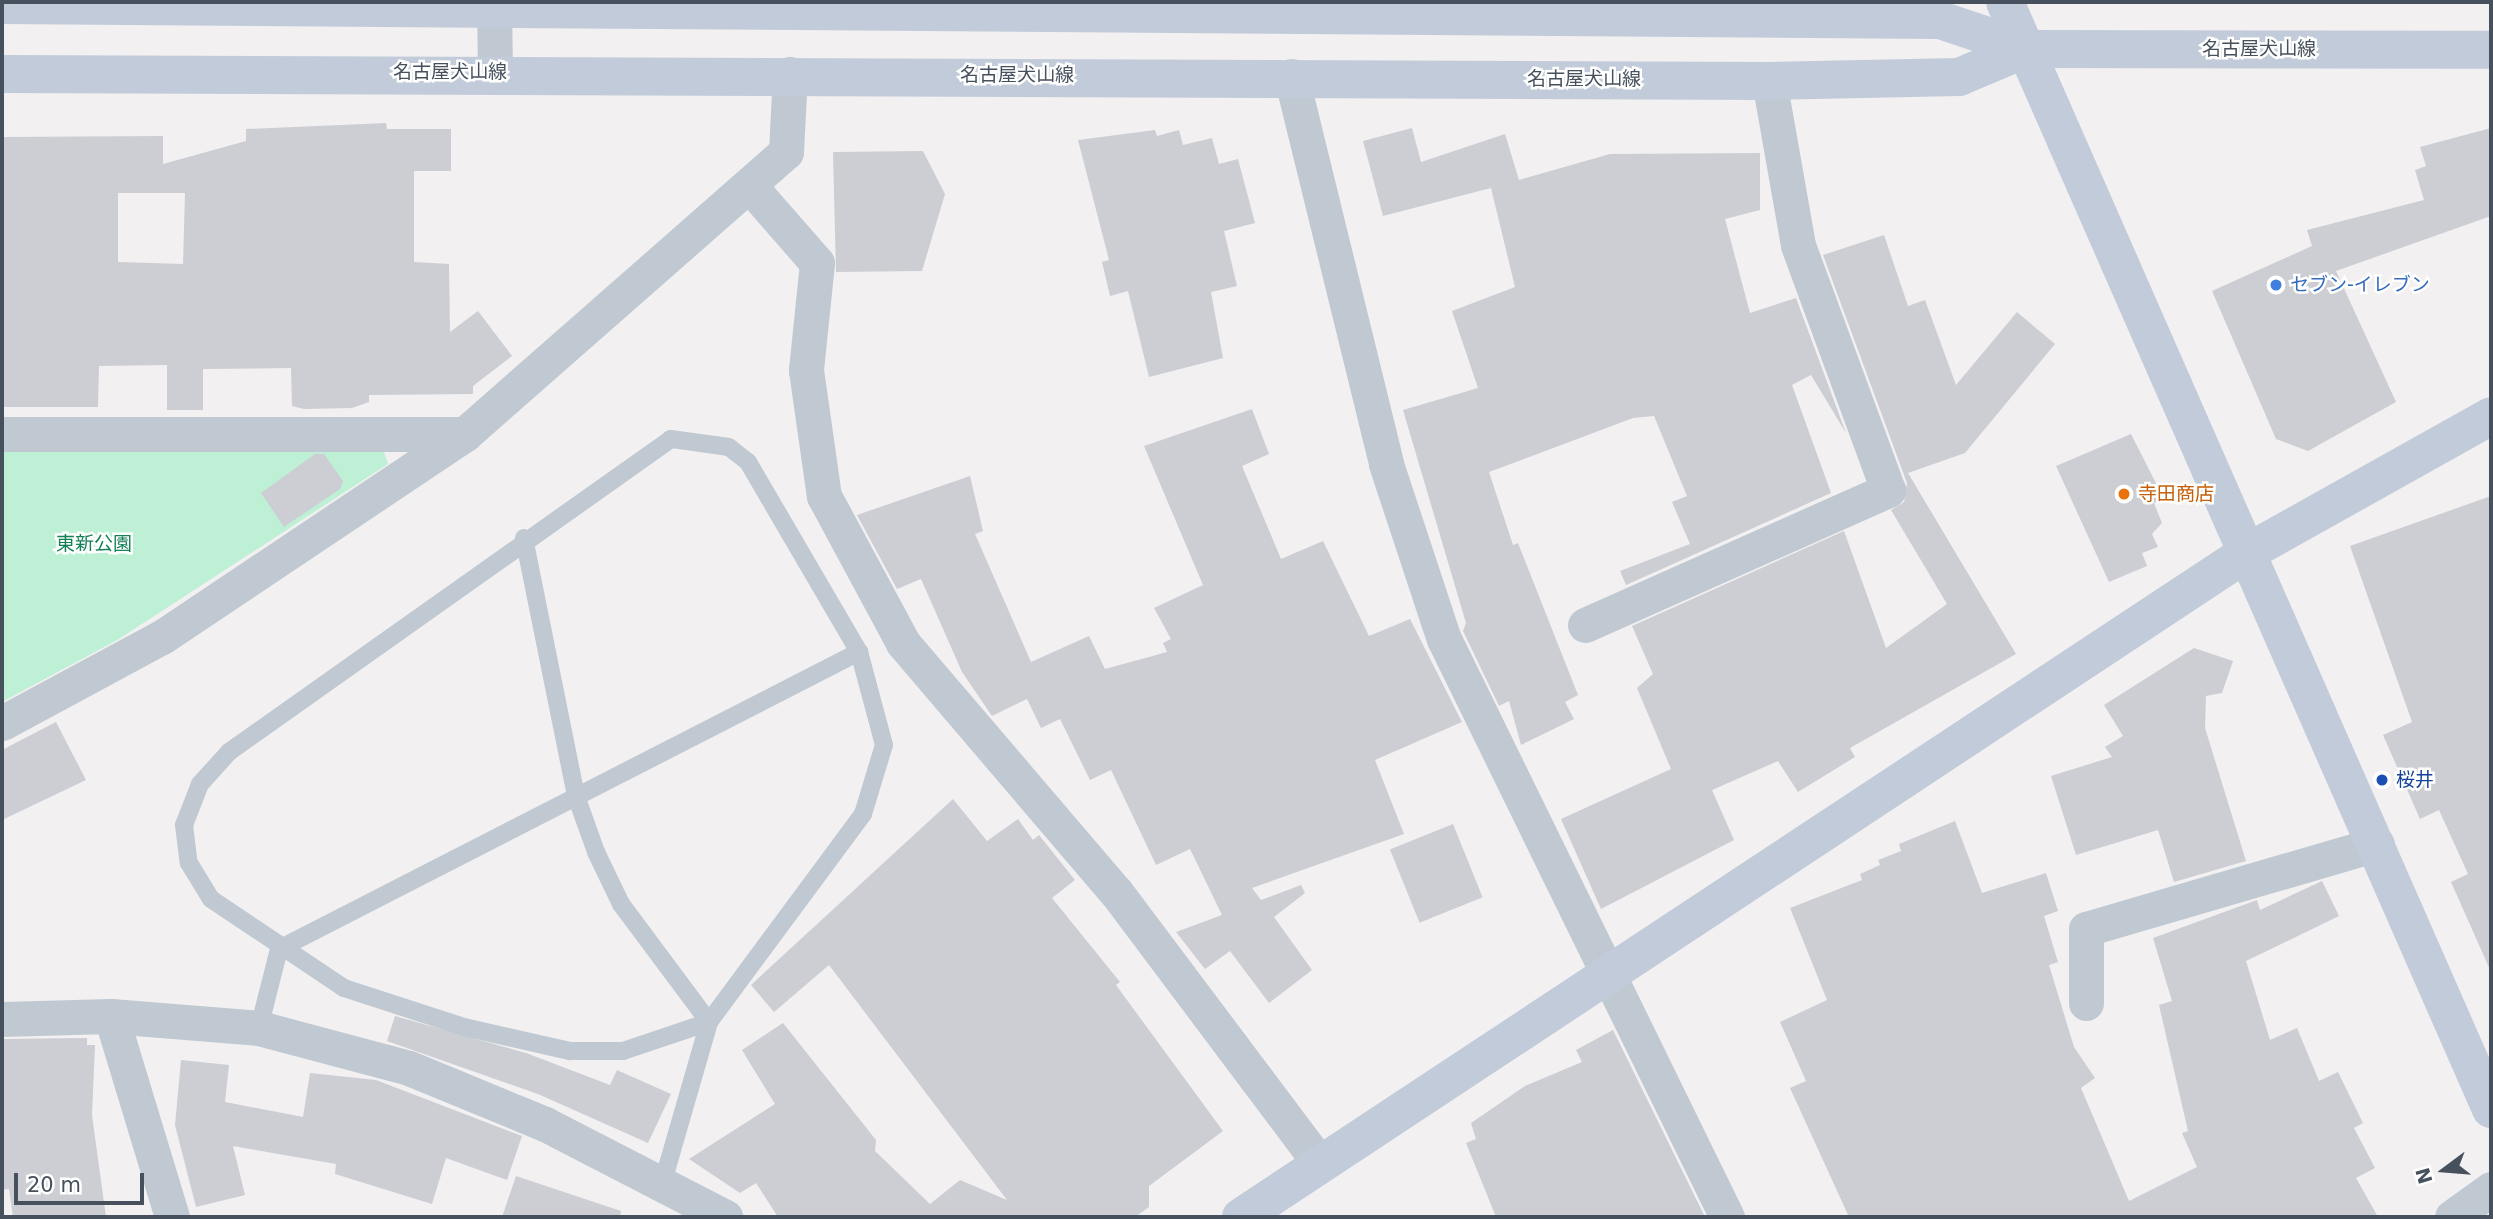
<!DOCTYPE html>
<meta charset="utf-8">
<style>
body{margin:0}
#map{position:relative;width:2493px;height:1219px;overflow:hidden;background:#f2f0f0;font-family:"DejaVu Sans","Noto Sans JP",sans-serif}
div>[style]{position:absolute}
.green>*{inset:0;background:#bef0d6}
.building>*{inset:0;background:#ccced4;transform-origin:0 0}
.lane>*{height:18px;margin:-9px;padding:0 9px;transform-origin:9px;border-radius:9px;background:#c0c9d2}
.street>*{height:35px;margin:-17.5px;padding:0 17.5px;transform-origin:17.5px;border-radius:17.5px;background:#c0c9d2}
.secondary>*{height:38px;margin:-19px;padding:0 19px;transform-origin:19px;border-radius:19px;background:#c2cbd9}
.dots>*{width:19px;height:19px;translate:-50% -50%;box-sizing:border-box;border:4px solid #fff;border-radius:50%}
span{translate:-50% -50%;white-space:nowrap;text-align:center;line-height:1.15;-webkit-text-stroke:5px #fff;paint-order:stroke}
.street-label{font-size:19px;color:#47515e}
.shop-label{font-size:19px;color:#366cbe}
.left{translate:0 -50%;text-align:left}
.food-label{font-size:19px;color:#c56008}
.park-label{font-size:19px;color:#158256}
.transit-label{font-size:19px;color:#164399}
.frame{position:absolute;inset:0;border:4px solid #47515e;pointer-events:none}
.north{position:absolute;left:2409px;top:1135px;width:70px;height:70px;-webkit-text-stroke:5px #fff;paint-order:stroke;rotate:254deg;font-size:19px;font-weight:700;line-height:28px;text-align:center;color:#47515e}
.north::after{content:'';display:block;margin:auto;width:24px;height:32px;background:#47515e;clip-path:polygon(50% 0,100% 100%,50% 72%,0 100%)}
.scale{position:absolute;left:14px;top:1173px;width:130px;height:32px;box-sizing:border-box;border:4px solid #47515e;border-top:0;padding-left:9px;font-size:21px;line-height:24px;white-space:nowrap;color:#47515e;-webkit-text-stroke:5px #fff;paint-order:stroke}
</style>
<div id="map">
<div class="green">
<div style="clip-path:polygon(2px 451px,384px 452px,388px 464px,119px 639px,2px 702px)"></div>
</div>
<div class="building">
<div style="clip-path:polygon(evenodd,386px 123px,387px 129px,451px 129px,451px 171px,414px 171px,414px 262px,449px 264px,450px 332px,478px 311px,512px 356px,473px 386px,473px 394px,369px 395px,369px 402px,352px 408px,304px 409px,292px 406px,291px 368px,203px 369px,203px 410px,167px 410px,167px 365px,99px 366px,98px 407px,2px 407px,2px 137px,163px 136px,163px 164px,246px 141px,246px 129px,386px 123px,118px 193px,185px 193px,183px 264px,118px 262px,118px 193px)"></div>
<div style="clip-path:polygon(1412px 128px,1421px 162px,1505px 134px,1519px 180px,1610px 154px,1760px 153px,1760px 210px,1725px 219px,1750px 313px,1796px 298px,1846px 433px,1811px 375px,1792px 385px,1831px 493px,1626px 585px,1620px 571px,1690px 544px,1672px 502px,1687px 496px,1654px 416px,1633px 418px,1489px 472px,1513px 545px,1518px 543px,1578px 695px,1565px 702px,1574px 719px,1521px 745px,1509px 701px,1499px 706px,1463px 631px,1466px 623px,1403px 410px,1478px 388px,1452px 311px,1515px 287px,1491px 188px,1383px 216px,1363px 141px)"></div>
<div style="clip-path:polygon(2491px 128px,2491px 216px,2336px 271px,2396px 402px,2308px 451px,2276px 439px,2212px 291px,2312px 246px,2307px 230px,2424px 200px,2415px 170px,2426px 166px,2420px 147px)"></div>
<div style="clip-path:polygon(1155px 130px,1157px 136px,1179px 130px,1183px 145px,1212px 138px,1219px 164px,1238px 159px,1255px 223px,1224px 231px,1237px 286px,1211px 292px,1223px 358px,1149px 377px,1128px 291px,1110px 296px,1102px 262px,1109px 260px,1078px 140px)"></div>
<div style="clip-path:polygon(923px 151px,945px 194px,922px 271px,836px 272px,833px 152px)"></div>
<div style="clip-path:polygon(1884px 235px,1908px 306px,1925px 300px,1956px 385px,2017px 312px,2055px 344px,1965px 453px,1908px 473px,2016px 654px,1850px 748px,1855px 757px,1798px 792px,1778px 761px,1712px 790px,1734px 840px,1601px 909px,1561px 819px,1671px 769px,1637px 688px,1653px 674px,1632px 626px,1844px 531px,1886px 648px,1947px 604px,1891px 510px,1904px 502px,1907px 483px,1823px 255px)"></div>
<div style="clip-path:polygon(1252px 409px,1269px 454px,1242px 466px,1281px 559px,1323px 541px,1369px 636px,1410px 619px,1462px 722px,1375px 760px,1404px 834px,1252px 888px,1261px 900px,1301px 885px,1305px 893px,1274px 917px,1312px 970px,1269px 1003px,1230px 951px,1205px 969px,1176px 932px,1222px 915px,1190px 849px,1156px 865px,1111px 770px,1090px 780px,1060px 719px,1041px 728px,1027px 699px,992px 716px,962px 672px,921px 579px,897px 589px,857px 515px,970px 476px,983px 531px,975px 534px,1031px 662px,1089px 636px,1105px 669px,1167px 652px,1163px 643px,1171px 639px,1154px 608px,1203px 585px,1144px 446px)"></div>
<div style="clip-path:polygon(2131px 434px,2164px 499px,2154px 503px,2162px 523px,2152px 534px,2158px 547px,2142px 553px,2147px 566px,2109px 582px,2056px 466px)"></div>
<div style="clip-path:polygon(315px 454px,324px 454px,343px 481px,340px 489px,284px 527px,261px 493px)"></div>
<div style="clip-path:polygon(2491px 496px,2491px 972px,2451px 882px,2468px 874px,2439px 810px,2420px 819px,2383px 735px,2412px 722px,2350px 546px)"></div>
<div style="clip-path:polygon(2194px 648px,2233px 661px,2222px 693px,2206px 696px,2205px 728px,2246px 861px,2174px 882px,2158px 830px,2076px 855px,2051px 776px,2112px 757px,2105px 747px,2123px 736px,2104px 705px)"></div>
<div style="clip-path:polygon(56px 722px,86px 780px,2px 820px,2px 750px)"></div>
<div style="clip-path:polygon(953px 799px,987px 841px,1018px 819px,1033px 840px,1039px 835px,1075px 880px,1052px 898px,1120px 982px,1116px 985px,1223px 1131px,1149px 1186px,1149px 1207px,1135px 1217px,778px 1217px,756px 1183px,740px 1193px,689px 1159px,775px 1104px,742px 1050px,783px 1023px,876px 1140px,875px 1151px,930px 1204px,960px 1180px,1007px 1200px,829px 965px,774px 1012px,751px 985px)"></div>
<div style="clip-path:polygon(1955px 821px,1982px 893px,2046px 873px,2058px 911px,2044px 916px,2058px 962px,2049px 965px,2074px 1047px,2095px 1078px,2081px 1088px,2129px 1201px,2197px 1167px,2182px 1133px,2188px 1131px,2159px 1005px,2172px 1001px,2153px 938px,2257px 900px,2260px 910px,2322px 881px,2339px 916px,2246px 961px,2270px 1040px,2297px 1028px,2319px 1081px,2338px 1072px,2363px 1123px,2354px 1128px,2375px 1168px,2356px 1178px,2378px 1217px,1849px 1217px,1790px 1088px,1806px 1081px,1780px 1022px,1827px 1000px,1790px 908px,1862px 880px,1860px 874px,1880px 865px,1878px 860px,1901px 851px,1899px 844px)"></div>
<div style="left:1453px;top:824px;width:79px;height:68px;rotate:68deg"></div>
<div style="clip-path:polygon(395px 1016px,526px 1053px,610px 1085px,617px 1070px,671px 1094px,648px 1143px,538px 1094px,387px 1041px)"></div>
<div style="clip-path:polygon(1613px 1030px,1705px 1217px,1496px 1217px,1466px 1143px,1476px 1139px,1471px 1123px,1525px 1086px,1582px 1062px,1576px 1050px)"></div>
<div style="clip-path:polygon(87px 1038px,87px 1045px,95px 1045px,92px 1115px,106px 1217px,13px 1217px,9px 1189px,2px 1190px,2px 1039px)"></div>
<div style="clip-path:polygon(181px 1060px,229px 1065px,225px 1102px,303px 1117px,310px 1073px,376px 1080px,522px 1136px,507px 1180px,446px 1158px,432px 1204px,335px 1174px,336px 1164px,233px 1146px,245px 1195px,196px 1207px,175px 1125px)"></div>
<div style="clip-path:polygon(516px 1176px,621px 1211px,620px 1217px,502px 1217px)"></div>
</div>
<div class="lane">
<div style="left:524px;top:538px;width:263px;rotate:78.6deg"></div>
<div style="left:576px;top:796px;width:59px;rotate:70.3deg"></div>
<div style="left:596px;top:852px;width:58px;rotate:64.3deg"></div>
<div style="left:621px;top:904px;width:147px;rotate:53.3deg"></div>
<div style="left:259px;top:1028px;width:81px;rotate:-75.8deg"></div>
<div style="left:279px;top:949px;width:652px;rotate:-27.12deg"></div>
<div style="left:662px;top:1185px;width:170px;rotate:-73.9deg"></div>
<div style="left:709px;top:1022px;width:259px;rotate:-53.5deg"></div>
<div style="left:863px;top:814px;width:72px;rotate:-73.1deg"></div>
<div style="left:884px;top:745px;width:96px;rotate:-105deg"></div>
<div style="left:859px;top:652px;width:220px;rotate:-120.3deg"></div>
<div style="left:748px;top:462px;width:24px;rotate:-142deg"></div>
<div style="left:729px;top:447px;width:59px;rotate:-172.1deg"></div>
<div style="left:671px;top:439px;width:542px;rotate:144.7deg"></div>
<div style="left:229px;top:752px;width:43px;rotate:132.2deg"></div>
<div style="left:200px;top:784px;width:44px;rotate:111.3deg"></div>
<div style="left:184px;top:825px;width:38px;rotate:83deg"></div>
<div style="left:189px;top:863px;width:42px;rotate:58.6deg"></div>
<div style="left:211px;top:899px;width:160px;rotate:33.8deg"></div>
<div style="left:344px;top:988px;width:126px;rotate:18deg"></div>
<div style="left:464px;top:1027px;width:109px;rotate:12.8deg"></div>
<div style="left:570px;top:1051px;width:53px"></div>
<div style="left:623px;top:1051px;width:91px;rotate:-18.6deg"></div>
</div>
<div class="street">
<div style="left:494px;top:2px;width:69px;rotate:89.2deg"></div>
<div style="left:1291px;top:76px;width:399px;rotate:76.2deg"></div>
<div style="left:1386px;top:464px;width:184px;rotate:71.7deg"></div>
<div style="left:1444px;top:639px;width:644px;rotate:63.91deg"></div>
<div style="left:749px;top:185px;width:103px;rotate:48.9deg"></div>
<div style="left:817px;top:263px;width:108px;rotate:95.9deg"></div>
<div style="left:806px;top:370px;width:127px;rotate:81.9deg"></div>
<div style="left:824px;top:496px;width:167px;rotate:61.7deg"></div>
<div style="left:903px;top:643px;width:328px;rotate:49.5deg"></div>
<div style="left:1116px;top:892px;width:341px;rotate:53.1deg"></div>
<div style="left:2px;top:434px;width:463px"></div>
<div style="left:1585px;top:625px;width:332px;rotate:-24deg"></div>
<div style="left:1888px;top:490px;width:261px;rotate:-110.2deg"></div>
<div style="left:1798px;top:245px;width:167px;rotate:-100deg"></div>
<div style="left:2px;top:723px;width:182px;rotate:-28.3deg"></div>
<div style="left:162px;top:637px;width:365px;rotate:-33.8deg"></div>
<div style="left:465px;top:434px;width:427px;rotate:-41.3deg"></div>
<div style="left:786px;top:152px;width:78px;rotate:-87.1deg"></div>
<div style="left:2086px;top:1003px;width:74px;rotate:-90deg"></div>
<div style="left:2086px;top:929px;width:303px;rotate:-16.3deg"></div>
<div style="left:111px;top:1016px;width:210px;rotate:73.1deg"></div>
<div style="left:2px;top:1019px;width:109px;rotate:-1.6deg"></div>
<div style="left:111px;top:1016px;width:148px;rotate:4.6deg"></div>
<div style="left:259px;top:1028px;width:155px;rotate:14.9deg"></div>
<div style="left:409px;top:1068px;width:147px;rotate:22.4deg"></div>
<div style="left:545px;top:1124px;width:203px;rotate:27.3deg"></div>
<div style="left:2452px;top:1217px;width:48px;rotate:-35.7deg"></div>
</div>
<div class="secondary">
<div style="left:2005px;top:2px;width:1209px;rotate:66.3deg"></div>
<div style="left:2px;top:5px;width:1938px;rotate:0.44deg"></div>
<div style="left:1940px;top:20px;width:91px;rotate:18.6deg"></div>
<div style="left:2026px;top:49px;width:465px;rotate:0.1deg"></div>
<div style="left:2px;top:74px;width:1767px;rotate:0.23deg"></div>
<div style="left:1769px;top:81px;width:190px;rotate:-1.2deg"></div>
<div style="left:1959px;top:77px;width:73px;rotate:-22.7deg"></div>
<div style="left:1241px;top:1217px;width:1207px;rotate:-33.44deg"></div>
<div style="left:2248px;top:552px;width:278px;rotate:-29.2deg"></div>
</div>
<div class="dots">
<div style="left:2276px;top:285px;background:#3f7fe0"></div>
<div style="left:2124px;top:494px;background:#e8710a"></div>
<div style="left:2382px;top:780px;background:#1a4fb4"></div>
</div>
<div class="street-label">
<span style="left:2259px;top:49px">名古屋犬山線</span>
<span style="left:450px;top:72px">名古屋犬山線</span>
<span style="left:1017px;top:75px">名古屋犬山線</span>
<span style="left:1584px;top:79px">名古屋犬山線</span>
</div>
<div class="shop-label">
<span class="left" style="left:2290px;top:285px">セブン-イレブン</span>
</div>
<div class="food-label">
<span class="left" style="left:2138px;top:494px">寺田商店</span>
</div>
<div class="park-label">
<span style="left:94px;top:544px">東新公園</span>
</div>
<div class="transit-label">
<span class="left" style="left:2396px;top:780px">桜井</span>
</div>
<div class="frame"></div>
<div class="north">N</div>
<div class="scale">20 m</div>
</div>
